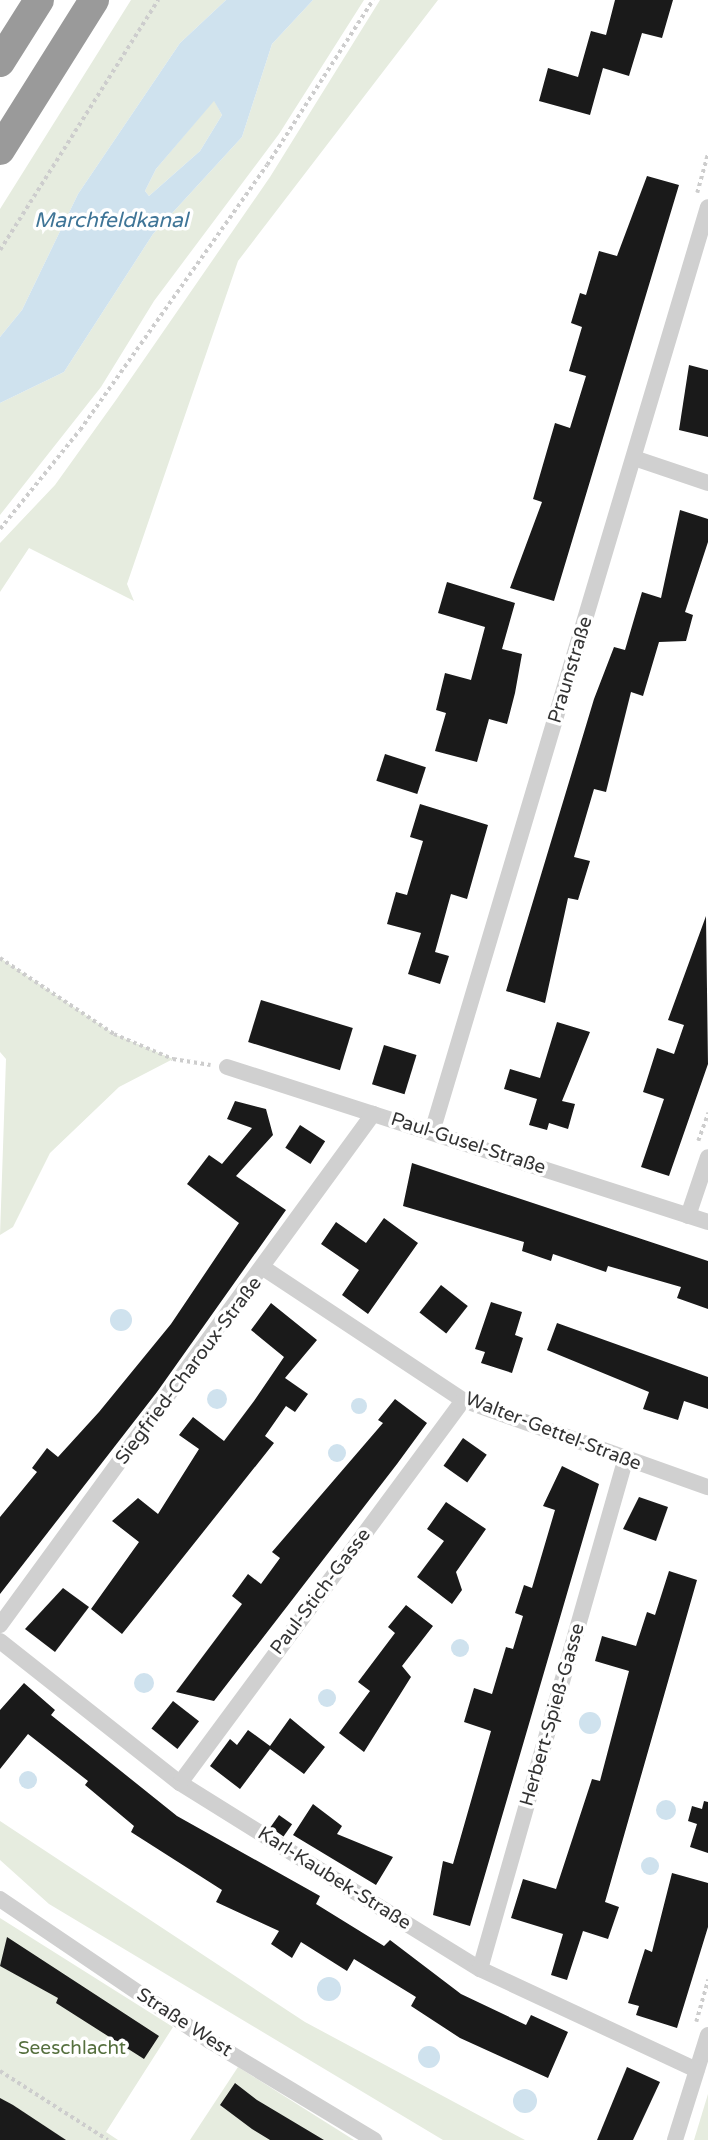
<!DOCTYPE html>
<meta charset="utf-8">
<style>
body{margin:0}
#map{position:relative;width:708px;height:2140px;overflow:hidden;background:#fff;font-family:"Varela Round",sans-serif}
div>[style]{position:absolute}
.green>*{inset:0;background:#e6ecdf}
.water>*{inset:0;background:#cfe2ee}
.round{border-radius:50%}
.building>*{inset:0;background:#1a1a1a;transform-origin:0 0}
.path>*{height:3.5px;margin-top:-1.75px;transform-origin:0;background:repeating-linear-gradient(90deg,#cdcdcd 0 3.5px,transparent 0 7px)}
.street>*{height:16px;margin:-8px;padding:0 8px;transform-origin:8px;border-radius:8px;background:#d0d0d0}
.highway>*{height:30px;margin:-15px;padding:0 15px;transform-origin:15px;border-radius:15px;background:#9a9a9a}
span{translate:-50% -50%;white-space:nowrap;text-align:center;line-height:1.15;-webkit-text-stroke:7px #fff;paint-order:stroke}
.street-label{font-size:19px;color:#333}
.park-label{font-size:19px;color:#56703f}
.water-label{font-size:21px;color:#3f7597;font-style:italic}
</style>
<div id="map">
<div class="green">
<div style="clip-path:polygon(131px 0,226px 0,180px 43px,78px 194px,22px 310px,0 337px,0 209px)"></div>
<div style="clip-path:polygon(313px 0,364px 0,279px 134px,154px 301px,101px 387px,0 515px,0 403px,64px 372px,153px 234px,242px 137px,272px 44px)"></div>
<div style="clip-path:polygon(380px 0,438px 0,238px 261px,127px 584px,134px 601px,29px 548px,0 592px,0 543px,55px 485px,116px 400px,270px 177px)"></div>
<div style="clip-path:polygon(214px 100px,222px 115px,200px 151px,149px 196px,145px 191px,156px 169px)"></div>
<div style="clip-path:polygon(0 958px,114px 1034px,173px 1059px,119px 1087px,50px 1153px,13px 1227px,0 1235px,6px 1059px,0 1052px)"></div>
<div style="clip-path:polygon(0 1821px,305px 2022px,525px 2140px,443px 2140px,49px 1904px,0 1860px)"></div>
<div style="clip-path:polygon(0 1918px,173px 2027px,106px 2132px,118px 2140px,0 2140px)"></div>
<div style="clip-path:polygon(238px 2067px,354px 2140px,190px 2140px)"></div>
<div style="clip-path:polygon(708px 2094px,708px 2140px,694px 2140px)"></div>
</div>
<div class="water">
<div style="clip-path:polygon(evenodd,226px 0,313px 0,272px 44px,242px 137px,153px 234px,64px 372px,0 403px,0 337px,22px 310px,78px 194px,180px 43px,226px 0,214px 101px,222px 115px,200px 151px,149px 196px,145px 191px,156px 169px,214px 101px)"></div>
<div class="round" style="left:110px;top:1309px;width:22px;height:22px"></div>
<div class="round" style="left:207px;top:1389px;width:20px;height:20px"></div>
<div class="round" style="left:351px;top:1398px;width:16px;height:16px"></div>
<div class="round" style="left:328px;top:1444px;width:18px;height:18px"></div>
<div class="round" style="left:451px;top:1639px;width:18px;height:18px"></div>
<div class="round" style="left:134px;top:1673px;width:20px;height:20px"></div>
<div class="round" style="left:318px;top:1689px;width:18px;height:18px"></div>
<div class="round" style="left:579px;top:1712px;width:22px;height:22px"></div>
<div class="round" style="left:19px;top:1771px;width:18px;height:18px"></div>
<div class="round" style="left:656px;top:1800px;width:20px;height:20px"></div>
<div class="round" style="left:641px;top:1857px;width:18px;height:18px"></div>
<div class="round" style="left:317px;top:1977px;width:24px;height:24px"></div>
<div class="round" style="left:418px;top:2046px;width:22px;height:22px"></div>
<div class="round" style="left:513px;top:2089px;width:24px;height:24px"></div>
</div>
<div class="building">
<div style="clip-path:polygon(615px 0,673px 0,662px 38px,642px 33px,629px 76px,603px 68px,590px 115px,539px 101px,548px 68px,578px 77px,591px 31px,606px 35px)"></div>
<div style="clip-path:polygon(647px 176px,679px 185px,554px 601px,510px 588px,542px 502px,533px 499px,555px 423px,570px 428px,586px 376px,569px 371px,582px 327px,571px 323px,580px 293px,586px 295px,599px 251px,617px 256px)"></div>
<div style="clip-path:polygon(689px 365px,708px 370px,708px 437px,679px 430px)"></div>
<div style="clip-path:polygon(680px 510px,708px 519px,708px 542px,685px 612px,693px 615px,686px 641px,659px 642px,643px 696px,631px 692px,606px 792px,594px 789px,574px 857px,590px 861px,578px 900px,568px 898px,545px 1003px,506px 991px,594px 699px,614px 647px,625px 650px,642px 592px,661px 598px)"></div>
<div style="clip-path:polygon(447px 582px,515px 603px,502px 649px,522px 654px,515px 693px,507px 724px,489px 719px,477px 762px,435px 751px,446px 713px,436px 710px,445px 673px,471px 680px,485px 627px,438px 613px)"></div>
<div style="left:385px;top:754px;width:43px;height:28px;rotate:18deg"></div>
<div style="clip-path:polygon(420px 804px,488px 825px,467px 899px,451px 894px,435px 952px,449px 956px,440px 984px,408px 974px,421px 933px,387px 924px,396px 892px,407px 895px,423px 841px,410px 837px)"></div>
<div style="clip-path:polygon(706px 916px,708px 1064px,669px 1176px,641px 1167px,664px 1099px,643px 1092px,657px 1048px,674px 1054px,684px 1025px,668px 1020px)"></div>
<div style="left:261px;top:1000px;width:96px;height:44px;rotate:17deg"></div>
<div style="clip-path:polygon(557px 1022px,590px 1032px,562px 1101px,575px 1104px,568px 1129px,549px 1123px,547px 1130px,529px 1125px,537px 1099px,504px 1089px,510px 1069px,540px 1078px)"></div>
<div style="left:384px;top:1045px;width:34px;height:41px;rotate:17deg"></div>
<div style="clip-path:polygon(235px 1101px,266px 1109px,273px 1135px,236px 1176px,286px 1210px,157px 1392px,0 1594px,0 1517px,37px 1472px,32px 1468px,47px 1448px,58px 1457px,99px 1412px,171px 1324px,239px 1223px,187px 1184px,209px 1155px,222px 1164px,252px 1128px,227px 1119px)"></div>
<div style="left:300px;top:1125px;width:30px;height:27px;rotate:33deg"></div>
<div style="clip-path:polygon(412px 1163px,708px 1261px,708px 1309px,677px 1298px,681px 1287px,608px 1266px,606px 1272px,553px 1254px,551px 1261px,522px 1251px,524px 1242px,403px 1206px)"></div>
<div style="clip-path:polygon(384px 1218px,418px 1243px,368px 1314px,342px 1295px,359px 1270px,321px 1244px,336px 1222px,366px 1243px)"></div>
<div style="left:441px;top:1285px;width:34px;height:35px;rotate:38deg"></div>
<div style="clip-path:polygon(491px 1302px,522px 1312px,515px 1335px,523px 1338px,512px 1373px,481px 1363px,485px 1352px,475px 1349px)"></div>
<div style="clip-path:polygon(271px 1303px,317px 1340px,285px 1378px,308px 1394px,295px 1412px,286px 1406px,265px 1436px,274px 1443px,122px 1634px,91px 1609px,139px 1542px,112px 1521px,138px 1498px,158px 1514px,199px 1449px,179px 1435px,193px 1417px,224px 1441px,254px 1401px,284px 1357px,251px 1330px)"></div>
<div style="clip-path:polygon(557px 1323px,708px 1377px,708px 1409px,684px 1401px,678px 1420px,643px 1409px,649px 1392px,547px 1350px)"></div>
<div style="clip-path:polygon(395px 1399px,427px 1423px,397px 1464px,214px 1701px,176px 1692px,242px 1604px,232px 1596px,248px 1574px,261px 1584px,280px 1558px,272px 1552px,383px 1423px,378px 1420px)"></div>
<div style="left:463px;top:1438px;width:29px;height:34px;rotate:35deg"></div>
<div style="clip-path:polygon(562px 1466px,599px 1484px,470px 1926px,433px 1915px,443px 1861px,453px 1864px,491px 1731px,464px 1722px,474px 1688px,492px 1694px,506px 1647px,513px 1649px,523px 1616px,515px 1613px,524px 1585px,532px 1588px,555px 1510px,543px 1506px)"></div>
<div style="clip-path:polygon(639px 1497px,668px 1507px,656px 1541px,623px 1529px)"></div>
<div style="clip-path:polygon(446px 1502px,486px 1529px,456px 1572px,462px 1590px,452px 1604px,417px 1577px,444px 1541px,427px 1529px)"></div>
<div style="clip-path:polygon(669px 1571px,697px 1580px,605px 1902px,619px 1907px,608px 1939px,583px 1931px,567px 1980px,551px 1975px,563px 1934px,511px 1918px,523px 1879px,556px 1889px,592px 1779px,600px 1781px,629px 1671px,595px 1661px,602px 1636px,636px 1646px,647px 1612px,655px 1615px)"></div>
<div style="clip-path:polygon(63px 1588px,89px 1607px,55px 1652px,25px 1629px)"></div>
<div style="clip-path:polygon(406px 1605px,433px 1626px,402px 1666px,411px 1677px,364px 1752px,339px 1733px,370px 1691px,358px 1682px,395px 1633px,388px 1627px)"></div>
<div style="clip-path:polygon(24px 1683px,55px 1710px,51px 1715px,177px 1816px,320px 1896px,316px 1904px,384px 1946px,390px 1940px,461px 1994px,526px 2025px,531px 2015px,568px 2032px,548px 2078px,460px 2038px,411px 2006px,416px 1997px,354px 1959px,347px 1971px,301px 1942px,292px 1958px,271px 1944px,279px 1931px,216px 1902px,222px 1890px,131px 1832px,134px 1826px,85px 1785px,88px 1781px,28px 1734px,0 1769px,0 1710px)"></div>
<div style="left:173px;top:1701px;width:33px;height:35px;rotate:38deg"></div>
<div style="clip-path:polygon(290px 1718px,325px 1747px,304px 1774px,270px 1749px,240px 1789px,210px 1766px,230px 1739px,237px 1745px,248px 1730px,270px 1746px)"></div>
<div style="clip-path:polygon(704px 1801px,708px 1802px,708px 1853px,690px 1847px,697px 1824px,688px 1821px,692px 1806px,702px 1809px)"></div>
<div style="clip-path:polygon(313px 1804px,342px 1826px,337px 1834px,393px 1857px,376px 1885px,293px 1835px)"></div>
<div style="left:279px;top:1815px;width:16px;height:15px;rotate:35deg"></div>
<div style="clip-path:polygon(672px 1873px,708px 1883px,708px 1927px,677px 2028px,636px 2015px,639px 2006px,628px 2003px,645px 1949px,652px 1952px)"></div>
<div style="clip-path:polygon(7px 1937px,159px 2036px,144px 2059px,56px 2003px,58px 1998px,0 1966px)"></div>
<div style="clip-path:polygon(627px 2067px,660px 2082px,633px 2140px,597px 2140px)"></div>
<div style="clip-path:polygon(235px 2083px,257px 2100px,324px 2140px,270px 2140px,252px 2129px,220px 2105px)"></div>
<div style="clip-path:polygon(0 2098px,13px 2105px,66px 2140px,0 2140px)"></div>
</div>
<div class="path">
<div style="left:697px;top:193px;width:41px;rotate:-74.6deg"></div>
<div style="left:0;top:250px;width:296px;rotate:-57.7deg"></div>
<div style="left:0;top:529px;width:127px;rotate:-51.1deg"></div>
<div style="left:80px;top:430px;width:324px;rotate:-54.8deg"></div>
<div style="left:267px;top:165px;width:196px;rotate:-57.3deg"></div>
<div style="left:0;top:958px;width:137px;rotate:33.7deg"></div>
<div style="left:114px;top:1034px;width:64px;rotate:23deg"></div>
<div style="left:173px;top:1059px;width:38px;rotate:9deg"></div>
<div style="left:698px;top:1141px;width:30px;rotate:-70deg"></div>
<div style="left:696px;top:2022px;width:44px;rotate:-74.1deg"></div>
<div style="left:0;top:2071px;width:128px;rotate:32.6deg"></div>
</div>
<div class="street">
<div style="left:634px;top:458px;width:78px;rotate:18.7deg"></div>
<div style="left:227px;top:1067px;width:505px;rotate:17.86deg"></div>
<div style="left:432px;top:1132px;width:965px;rotate:-73.39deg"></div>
<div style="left:688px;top:1216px;width:62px;rotate:-71.3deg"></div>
<div style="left:265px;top:1269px;width:237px;rotate:33.5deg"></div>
<div style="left:463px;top:1400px;width:260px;rotate:19.6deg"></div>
<div style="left:0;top:1625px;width:633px;rotate:-53.87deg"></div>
<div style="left:0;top:1641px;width:229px;rotate:38.3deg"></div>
<div style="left:180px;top:1783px;width:172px;rotate:31.9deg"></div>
<div style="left:326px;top:1874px;width:181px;rotate:31.7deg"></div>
<div style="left:480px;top:1969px;width:239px;rotate:25deg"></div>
<div style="left:180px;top:1783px;width:476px;rotate:-53.5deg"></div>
<div style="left:0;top:1899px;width:254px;rotate:34.1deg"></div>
<div style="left:210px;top:2041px;width:192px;rotate:31.1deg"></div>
<div style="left:480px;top:1969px;width:528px;rotate:-74.07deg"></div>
<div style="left:675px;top:2140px;width:110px;rotate:-72.6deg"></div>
</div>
<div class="highway">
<div style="left:0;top:62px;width:73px;rotate:-57.8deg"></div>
<div style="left:0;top:150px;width:177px;rotate:-57.9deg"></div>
</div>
<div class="street-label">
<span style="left:571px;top:670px;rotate:-73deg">Praunstraße</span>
<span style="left:468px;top:1144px;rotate:18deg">Paul-Gusel-Straße</span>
<span style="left:189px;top:1371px;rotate:-53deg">Siegfried-Charoux-Straße</span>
<span style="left:553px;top:1432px;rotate:21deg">Walter-Gettel-Straße</span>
<span style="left:321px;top:1592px;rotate:-53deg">Paul-Stich-Gasse</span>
<span style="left:553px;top:1715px;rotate:-74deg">Herbert-Spieß-Gasse</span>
<span style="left:334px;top:1879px;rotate:32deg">Karl-Kaubek-Straße</span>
<span style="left:184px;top:2023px;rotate:33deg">Straße West</span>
</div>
<div class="park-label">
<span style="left:72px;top:2049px">Seeschlacht</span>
</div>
<div class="water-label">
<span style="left:111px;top:221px">Marchfeldkanal</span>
</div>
</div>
